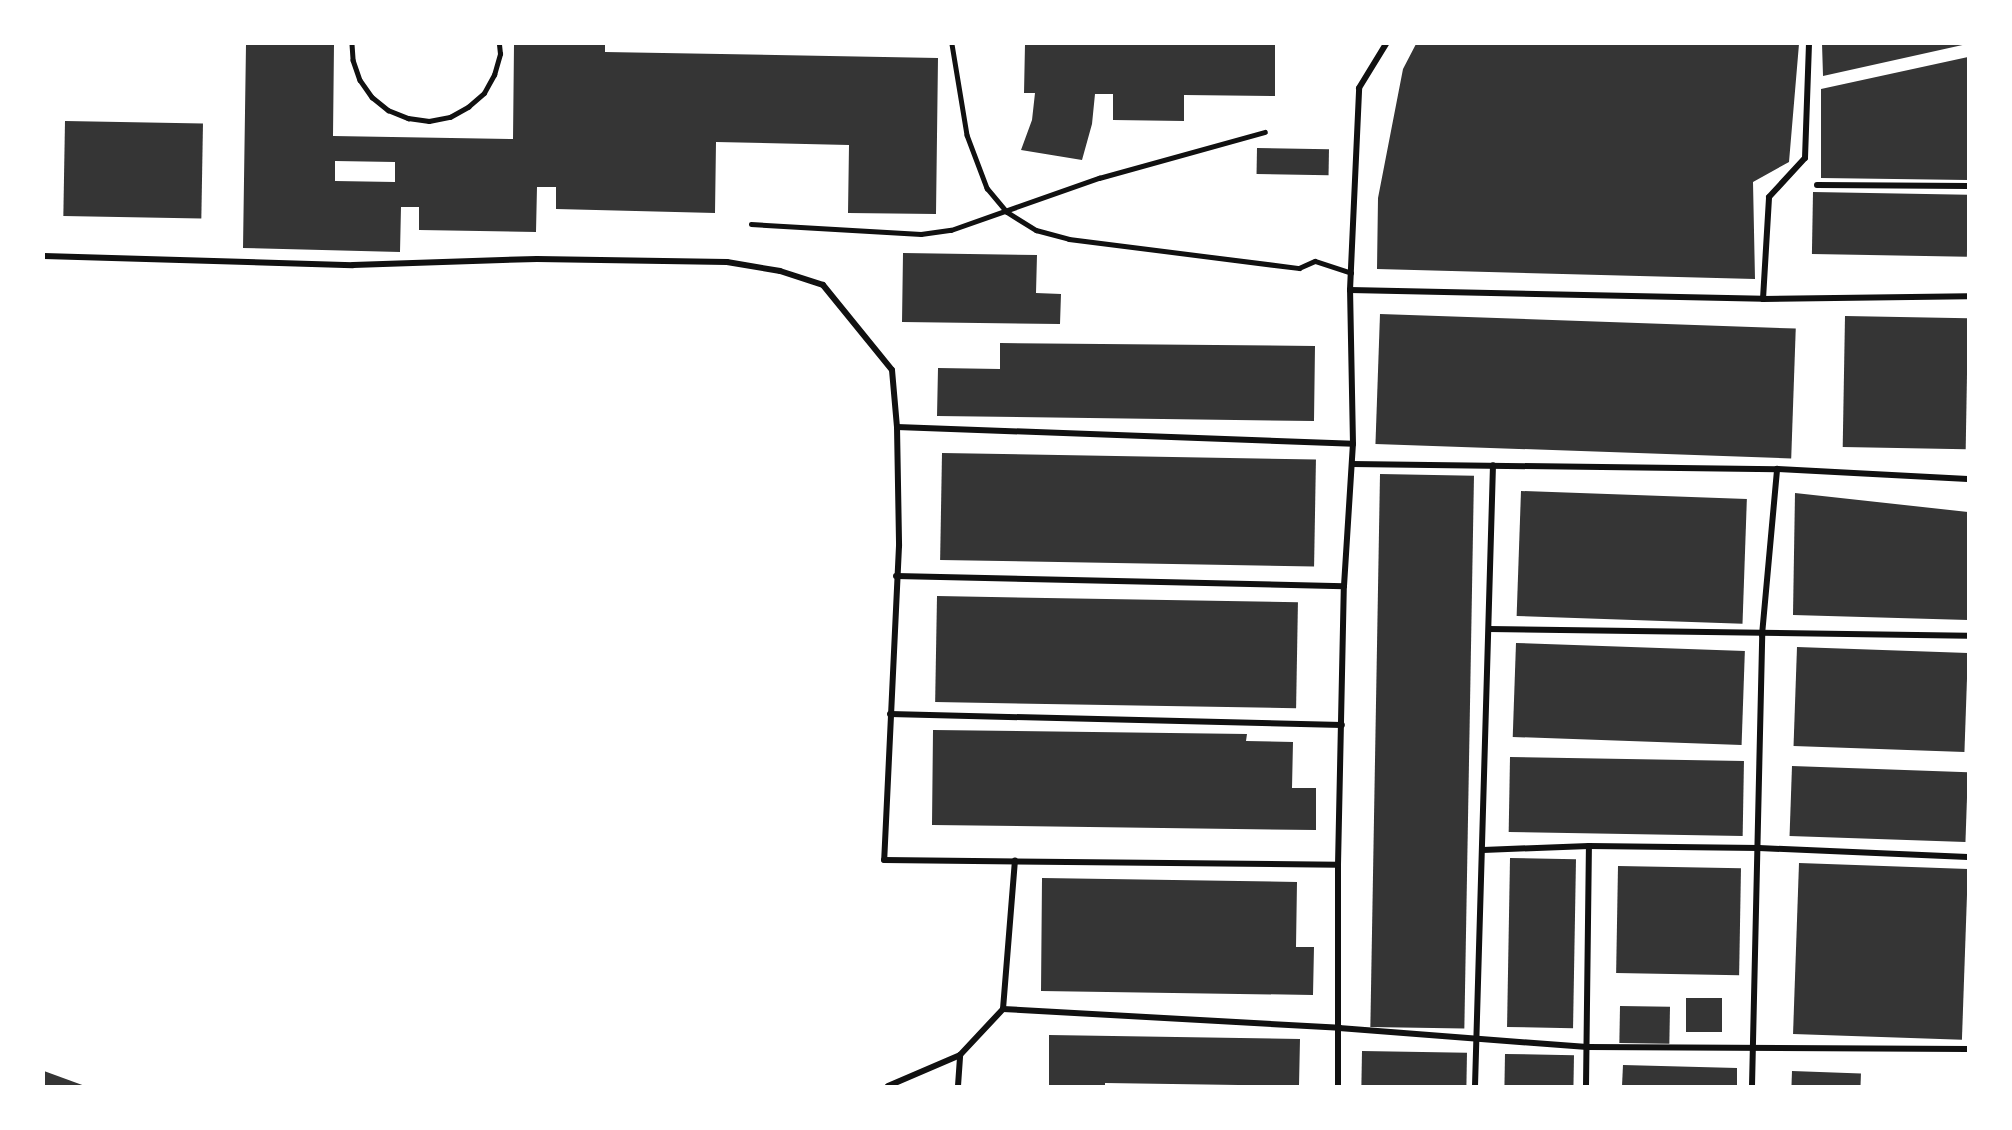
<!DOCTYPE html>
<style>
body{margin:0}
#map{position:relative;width:2012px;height:1130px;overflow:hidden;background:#fff;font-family:Signika,sans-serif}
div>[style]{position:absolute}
.building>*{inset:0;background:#353535;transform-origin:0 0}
.service>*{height:4.5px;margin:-2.25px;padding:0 2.25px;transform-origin:2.25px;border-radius:2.25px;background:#111}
.minor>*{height:6px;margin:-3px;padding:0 3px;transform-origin:3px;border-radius:3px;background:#111}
span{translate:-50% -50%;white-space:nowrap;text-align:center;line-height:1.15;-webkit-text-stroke:6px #fff;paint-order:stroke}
.frame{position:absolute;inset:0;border:45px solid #fff;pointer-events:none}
</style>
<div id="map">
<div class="building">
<div style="clip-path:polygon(evenodd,246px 44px,334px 44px,333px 136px,513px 139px,514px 44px,605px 44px,605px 52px,938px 58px,936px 214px,848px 213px,849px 145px,716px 142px,715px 213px,556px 209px,556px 187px,537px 187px,536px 232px,419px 230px,419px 207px,401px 207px,400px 252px,243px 248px,246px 44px,335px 161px,395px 162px,395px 182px,335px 181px,335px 161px)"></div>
<div style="clip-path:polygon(1025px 44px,1275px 44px,1275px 96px,1184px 95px,1184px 121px,1113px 120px,1113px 94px,1095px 94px,1092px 124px,1082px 160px,1021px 150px,1032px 120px,1035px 93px,1024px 93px)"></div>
<div style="clip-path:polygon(1416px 44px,1799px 44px,1789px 162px,1753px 182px,1755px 279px,1377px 269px,1378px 198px,1403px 69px)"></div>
<div style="clip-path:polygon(1822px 44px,1967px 44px,1823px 76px)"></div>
<div style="clip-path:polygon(1968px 57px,1968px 180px,1821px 178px,1821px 89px)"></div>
<div style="left:65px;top:121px;width:138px;height:95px;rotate:1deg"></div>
<div style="left:1257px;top:148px;width:72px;height:26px;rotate:1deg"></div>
<div style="left:1813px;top:192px;width:155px;height:62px;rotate:1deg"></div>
<div style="clip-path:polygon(903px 253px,1037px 255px,1036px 293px,1061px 294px,1060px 324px,902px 322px)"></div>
<div style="left:1380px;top:314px;width:416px;height:130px;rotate:2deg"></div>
<div style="left:1845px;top:316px;width:123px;height:131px;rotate:1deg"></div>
<div style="clip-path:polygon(1000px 343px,1315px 346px,1314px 421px,937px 416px,938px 368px,1000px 369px)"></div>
<div style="left:942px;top:453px;width:374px;height:107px;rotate:1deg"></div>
<div style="left:1380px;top:474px;width:94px;height:553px;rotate:1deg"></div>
<div style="left:1521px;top:491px;width:226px;height:125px;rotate:2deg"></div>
<div style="clip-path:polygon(1795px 493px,1968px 512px,1968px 620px,1793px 615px)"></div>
<div style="left:937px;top:596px;width:361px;height:106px;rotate:1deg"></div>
<div style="left:1516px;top:643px;width:229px;height:94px;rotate:2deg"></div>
<div style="left:1797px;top:647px;width:171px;height:99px;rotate:2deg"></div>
<div style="clip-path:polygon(933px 730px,1247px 734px,1246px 741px,1293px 742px,1292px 788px,1316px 788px,1316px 830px,932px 825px)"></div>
<div style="left:1510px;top:757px;width:234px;height:75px;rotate:1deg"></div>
<div style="left:1792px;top:766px;width:176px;height:70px;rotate:2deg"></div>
<div style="left:1510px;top:858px;width:66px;height:169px;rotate:1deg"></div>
<div style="left:1799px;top:863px;width:169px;height:171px;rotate:2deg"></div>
<div style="left:1618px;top:866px;width:123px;height:107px;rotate:1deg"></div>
<div style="clip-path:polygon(1042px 878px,1297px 882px,1296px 947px,1314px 947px,1313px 995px,1041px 991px)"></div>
<div style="left:1686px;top:998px;width:36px;height:34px"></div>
<div style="left:1620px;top:1006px;width:50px;height:37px;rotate:1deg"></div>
<div style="clip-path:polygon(1049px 1035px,1300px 1039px,1299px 1086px,1105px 1083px,1105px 1086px,1049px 1086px)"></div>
<div style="left:1362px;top:1051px;width:105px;height:35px;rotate:1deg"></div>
<div style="left:1505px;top:1054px;width:69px;height:32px;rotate:1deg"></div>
<div style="clip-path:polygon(1623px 1065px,1737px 1068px,1737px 1086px,1622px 1086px)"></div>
<div style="clip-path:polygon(44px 1071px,85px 1086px,44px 1086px)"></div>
<div style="left:1792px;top:1071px;width:69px;height:15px;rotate:2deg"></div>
</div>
<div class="service">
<div style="left:352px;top:44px;width:16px;rotate:86deg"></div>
<div style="left:353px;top:60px;width:21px;rotate:71deg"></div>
<div style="left:360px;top:80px;width:21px;rotate:55deg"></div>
<div style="left:372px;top:97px;width:21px;rotate:39deg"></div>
<div style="left:388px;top:110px;width:22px;rotate:22deg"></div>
<div style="left:408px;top:118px;width:21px;rotate:8deg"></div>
<div style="left:429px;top:121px;width:21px;rotate:-11deg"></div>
<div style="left:450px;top:117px;width:21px;rotate:-29deg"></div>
<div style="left:468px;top:107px;width:21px;rotate:-41deg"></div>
<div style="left:484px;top:93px;width:21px;rotate:-61deg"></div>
<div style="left:494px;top:75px;width:22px;rotate:-74deg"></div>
<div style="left:500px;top:54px;width:10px;rotate:-96deg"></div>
<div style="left:952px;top:44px;width:92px;rotate:80.6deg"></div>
<div style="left:967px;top:135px;width:57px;rotate:69.3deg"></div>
<div style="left:987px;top:188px;width:31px;rotate:50deg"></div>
<div style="left:1007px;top:212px;width:34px;rotate:32deg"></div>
<div style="left:1036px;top:230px;width:34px;rotate:15deg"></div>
<div style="left:1069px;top:239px;width:232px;rotate:7.2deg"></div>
<div style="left:1299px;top:268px;width:17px;rotate:-24deg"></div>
<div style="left:1315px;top:261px;width:38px;rotate:18deg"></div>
<div style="left:751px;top:224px;width:170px;rotate:3.4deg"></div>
<div style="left:921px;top:234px;width:30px;rotate:-8deg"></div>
<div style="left:951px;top:230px;width:157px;rotate:-19.4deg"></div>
<div style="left:1099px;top:178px;width:172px;rotate:-15.5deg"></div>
</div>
<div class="minor">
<div style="left:1817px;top:185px;width:151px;rotate:0.4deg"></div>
<div style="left:44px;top:256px;width:309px;rotate:1.7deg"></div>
<div style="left:353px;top:265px;width:184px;rotate:-1.9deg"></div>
<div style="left:537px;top:259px;width:190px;rotate:0.9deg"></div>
<div style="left:727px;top:262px;width:54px;rotate:9.6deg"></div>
<div style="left:780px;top:271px;width:45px;rotate:18deg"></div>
<div style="left:823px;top:285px;width:109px;rotate:50.9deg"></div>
<div style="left:892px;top:370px;width:57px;rotate:85deg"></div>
<div style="left:897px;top:427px;width:119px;rotate:89deg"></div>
<div style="left:899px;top:546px;width:314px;rotate:92.7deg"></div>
<div style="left:884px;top:860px;width:454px;rotate:0.6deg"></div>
<div style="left:1350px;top:290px;width:413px;rotate:1.2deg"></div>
<div style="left:1763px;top:299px;width:205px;rotate:-0.8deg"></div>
<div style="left:1763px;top:299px;width:102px;rotate:-86.6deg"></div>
<div style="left:1769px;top:197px;width:53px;rotate:-47.3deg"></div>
<div style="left:1805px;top:158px;width:114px;rotate:-88deg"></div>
<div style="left:897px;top:427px;width:456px;rotate:2.1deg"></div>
<div style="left:1352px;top:464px;width:425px;rotate:0.7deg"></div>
<div style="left:1777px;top:469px;width:191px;rotate:3deg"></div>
<div style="left:896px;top:576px;width:448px;rotate:1.3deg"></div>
<div style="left:1489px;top:629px;width:479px;rotate:0.8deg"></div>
<div style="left:890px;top:714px;width:452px;rotate:1.4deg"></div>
<div style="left:1483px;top:850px;width:106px;rotate:-2.2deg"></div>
<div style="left:1589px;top:846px;width:170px;rotate:0.7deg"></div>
<div style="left:1759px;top:848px;width:209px;rotate:2.5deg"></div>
<div style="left:1003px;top:1009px;width:149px;rotate:-85.4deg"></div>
<div style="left:888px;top:1086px;width:78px;rotate:-23.3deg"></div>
<div style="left:958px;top:1086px;width:31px;rotate:-86deg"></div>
<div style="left:960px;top:1055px;width:63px;rotate:-46.9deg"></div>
<div style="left:1003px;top:1009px;width:337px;rotate:3.2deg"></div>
<div style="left:1339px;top:1028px;width:249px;rotate:4.4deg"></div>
<div style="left:1587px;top:1047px;width:381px;rotate:0.3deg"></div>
<div style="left:1338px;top:1086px;width:221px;rotate:-90deg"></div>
<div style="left:1338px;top:865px;width:279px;rotate:-88.8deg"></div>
<div style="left:1344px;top:586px;width:142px;rotate:-86.4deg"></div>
<div style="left:1353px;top:444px;width:154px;rotate:-91.1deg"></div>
<div style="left:1350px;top:290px;width:202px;rotate:-87.4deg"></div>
<div style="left:1359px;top:88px;width:52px;rotate:-58.5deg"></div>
<div style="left:1475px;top:1086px;width:621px;rotate:-88.34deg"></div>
<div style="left:1586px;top:1086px;width:240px;rotate:-89.3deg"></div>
<div style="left:1752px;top:1086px;width:451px;rotate:-88.7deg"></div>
<div style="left:1762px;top:635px;width:167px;rotate:-84.8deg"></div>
</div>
<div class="frame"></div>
</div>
